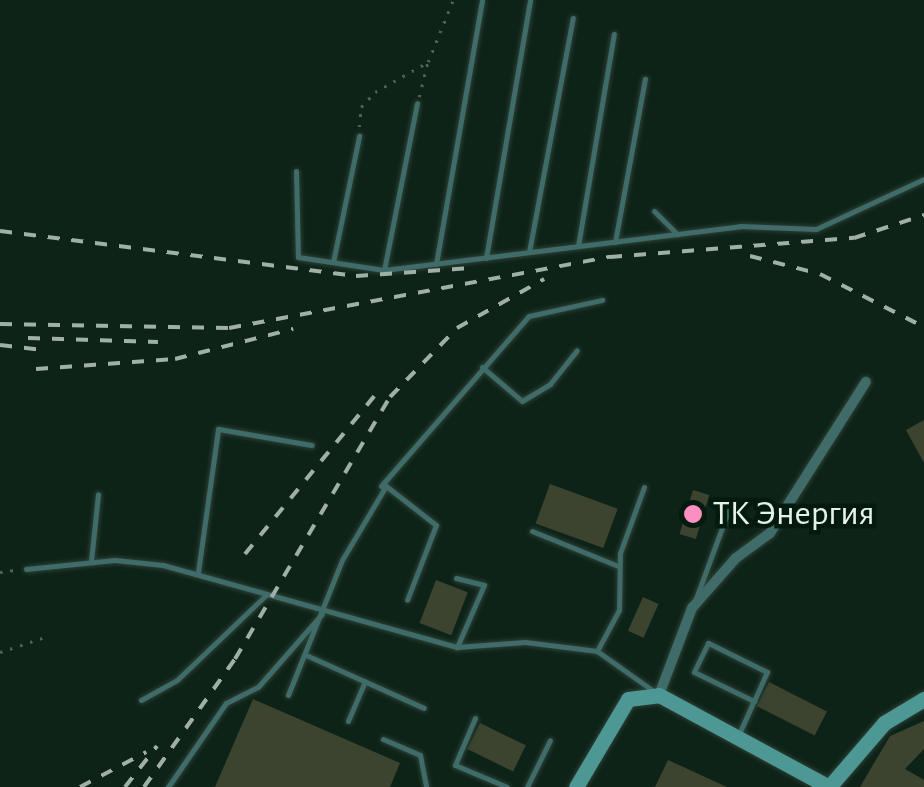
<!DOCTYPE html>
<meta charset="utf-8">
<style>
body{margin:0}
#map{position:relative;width:924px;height:787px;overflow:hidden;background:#0e2318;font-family:"Alegreya Sans",sans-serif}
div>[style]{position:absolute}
.building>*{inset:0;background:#3c442f;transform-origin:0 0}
.path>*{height:2.5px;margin-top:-1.25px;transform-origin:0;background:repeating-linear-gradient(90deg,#4f6258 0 2.5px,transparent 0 10.5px)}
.roads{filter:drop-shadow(0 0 2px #2c4035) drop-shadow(0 0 2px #2c4035)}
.lane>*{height:5px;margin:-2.5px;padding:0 2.5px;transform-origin:2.5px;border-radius:2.5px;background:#3f6b69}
.street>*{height:10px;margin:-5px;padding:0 5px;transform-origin:5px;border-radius:5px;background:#3f6b69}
.secondary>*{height:15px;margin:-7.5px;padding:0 7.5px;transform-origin:7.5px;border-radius:7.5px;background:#4d9894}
.rail>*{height:4px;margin-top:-2px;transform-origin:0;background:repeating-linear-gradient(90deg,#a0b0a7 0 12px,transparent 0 24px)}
.dots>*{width:28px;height:28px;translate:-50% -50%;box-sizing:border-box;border:5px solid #051a0f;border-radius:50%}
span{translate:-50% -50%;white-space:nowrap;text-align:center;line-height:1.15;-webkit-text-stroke:9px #051a0f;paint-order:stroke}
.poi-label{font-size:35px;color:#e5f2ea}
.left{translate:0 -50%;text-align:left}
</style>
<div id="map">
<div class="building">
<div style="clip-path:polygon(924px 420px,924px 463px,906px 430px)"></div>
<div style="left:550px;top:484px;width:72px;height:42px;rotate:20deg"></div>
<div style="left:693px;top:490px;width:17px;height:46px;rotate:17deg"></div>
<div style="left:436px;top:580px;width:34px;height:46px;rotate:21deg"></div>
<div style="left:643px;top:597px;width:17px;height:37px;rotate:24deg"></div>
<div style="left:769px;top:682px;width:65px;height:27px;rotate:27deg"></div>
<div style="clip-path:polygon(253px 699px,400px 763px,390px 787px,215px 787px)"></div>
<div style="clip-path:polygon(924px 721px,924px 749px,905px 769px,924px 780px,924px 787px,860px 787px,890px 736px)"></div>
<div style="left:480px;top:723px;width:51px;height:29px;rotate:26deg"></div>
<div style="clip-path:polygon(668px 760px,727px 787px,655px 787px)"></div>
</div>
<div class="path">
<div style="left:419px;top:97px;width:36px;rotate:-76deg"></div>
<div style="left:359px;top:127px;width:20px;rotate:-84deg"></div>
<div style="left:361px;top:107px;width:21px;rotate:-47deg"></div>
<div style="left:375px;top:92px;width:61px;rotate:-29.5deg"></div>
<div style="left:428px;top:62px;width:67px;rotate:-68deg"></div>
<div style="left:0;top:572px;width:15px;rotate:-8deg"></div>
<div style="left:0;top:652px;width:47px;rotate:-18.4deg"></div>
</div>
<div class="roads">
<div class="lane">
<div style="left:296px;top:171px;width:86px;rotate:88.7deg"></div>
<div style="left:298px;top:257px;width:87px;rotate:8.6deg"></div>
<div style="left:384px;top:270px;width:359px;rotate:-7deg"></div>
<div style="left:740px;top:226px;width:76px;rotate:2.3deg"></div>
<div style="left:816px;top:229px;width:119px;rotate:-24.8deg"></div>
<div style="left:654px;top:211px;width:33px;rotate:45deg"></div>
<div style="left:615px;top:242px;width:166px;rotate:-79.6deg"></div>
<div style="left:578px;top:246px;width:215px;rotate:-80.4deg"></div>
<div style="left:529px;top:252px;width:238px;rotate:-79.4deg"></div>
<div style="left:486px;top:258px;width:262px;rotate:-80.3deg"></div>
<div style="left:333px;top:262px;width:129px;rotate:-78.3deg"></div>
<div style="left:436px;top:264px;width:268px;rotate:-80.1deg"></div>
<div style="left:384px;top:270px;width:170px;rotate:-78.8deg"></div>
<div style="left:482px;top:367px;width:52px;rotate:40.4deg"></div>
<div style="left:522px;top:401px;width:33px;rotate:-31deg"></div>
<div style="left:550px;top:384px;width:43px;rotate:-51.5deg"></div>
<div style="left:381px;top:486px;width:225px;rotate:-49deg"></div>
<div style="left:529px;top:316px;width:75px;rotate:-12.4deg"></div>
<div style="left:644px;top:487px;width:70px;rotate:110deg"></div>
<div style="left:620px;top:553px;width:57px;rotate:91deg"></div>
<div style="left:619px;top:610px;width:47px;rotate:118.2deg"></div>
<div style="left:597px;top:651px;width:67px;rotate:35.3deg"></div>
<div style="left:532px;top:531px;width:93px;rotate:22.1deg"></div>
<div style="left:91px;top:561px;width:67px;rotate:-84deg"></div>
<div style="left:26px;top:569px;width:89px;rotate:-5.8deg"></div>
<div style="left:115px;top:560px;width:48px;rotate:5.9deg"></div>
<div style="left:163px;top:565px;width:305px;rotate:15.6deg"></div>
<div style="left:457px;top:647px;width:68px;rotate:-4.2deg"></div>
<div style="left:525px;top:642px;width:73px;rotate:7.1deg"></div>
<div style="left:198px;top:572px;width:144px;rotate:-82deg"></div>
<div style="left:218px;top:429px;width:95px;rotate:9.7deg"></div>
<div style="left:456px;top:578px;width:29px;rotate:14deg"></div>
<div style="left:484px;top:585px;width:68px;rotate:113.5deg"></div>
<div style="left:695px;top:601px;width:104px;rotate:-69.8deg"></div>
<div style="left:306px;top:655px;width:129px;rotate:24.2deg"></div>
<div style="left:288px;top:695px;width:145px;rotate:-68.2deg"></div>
<div style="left:342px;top:560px;width:86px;rotate:-59.3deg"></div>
<div style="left:386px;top:486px;width:63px;rotate:38deg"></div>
<div style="left:436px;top:525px;width:80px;rotate:111.1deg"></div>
<div style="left:141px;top:700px;width:41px;rotate:-29.1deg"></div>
<div style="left:177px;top:680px;width:123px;rotate:-43.7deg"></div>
<div style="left:475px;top:718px;width:51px;rotate:113.1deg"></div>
<div style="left:455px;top:765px;width:56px;rotate:22.9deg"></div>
<div style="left:348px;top:721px;width:43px;rotate:-67deg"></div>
<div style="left:739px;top:734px;width:36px;rotate:-66deg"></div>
<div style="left:754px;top:701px;width:32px;rotate:-66deg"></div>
<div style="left:767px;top:672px;width:66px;rotate:-153.8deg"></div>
<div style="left:708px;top:643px;width:32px;rotate:116deg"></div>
<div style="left:694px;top:672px;width:67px;rotate:25.8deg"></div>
<div style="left:383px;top:739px;width:40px;rotate:23.4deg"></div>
<div style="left:420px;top:755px;width:33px;rotate:79deg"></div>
<div style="left:168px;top:787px;width:102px;rotate:-55.4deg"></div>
<div style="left:226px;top:703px;width:36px;rotate:-27deg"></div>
<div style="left:258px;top:687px;width:97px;rotate:-48.8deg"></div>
<div style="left:527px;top:787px;width:52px;rotate:-63.9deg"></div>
</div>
<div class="street">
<div style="left:659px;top:695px;width:93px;rotate:-69.2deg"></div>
<div style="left:692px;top:608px;width:67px;rotate:-48.7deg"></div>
<div style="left:736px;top:558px;width:42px;rotate:-36.3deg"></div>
<div style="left:770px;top:533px;width:179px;rotate:-57.6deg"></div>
</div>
<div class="secondary">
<div style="left:576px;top:787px;width:102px;rotate:-59.4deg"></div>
<div style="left:628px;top:699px;width:31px;rotate:-7deg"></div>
<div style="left:659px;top:695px;width:193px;rotate:28.4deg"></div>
<div style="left:829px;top:787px;width:84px;rotate:-49.3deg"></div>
<div style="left:884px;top:723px;width:47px;rotate:-31deg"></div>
</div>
</div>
<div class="rail">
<div style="left:0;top:231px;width:359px;rotate:7.2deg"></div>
<div style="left:356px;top:276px;width:115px;rotate:-4deg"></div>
<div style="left:750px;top:256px;width:72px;rotate:14.4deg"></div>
<div style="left:820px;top:274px;width:117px;rotate:27deg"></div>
<div style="left:0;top:324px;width:229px;rotate:1deg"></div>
<div style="left:229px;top:328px;width:388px;rotate:-10.6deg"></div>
<div style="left:610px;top:257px;width:245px;rotate:-4.5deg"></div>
<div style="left:854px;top:238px;width:74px;rotate:-18.2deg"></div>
<div style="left:28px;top:338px;width:130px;rotate:1.8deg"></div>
<div style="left:0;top:345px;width:43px;rotate:6.6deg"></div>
<div style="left:36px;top:369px;width:139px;rotate:-4.1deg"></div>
<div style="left:175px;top:359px;width:122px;rotate:-14.3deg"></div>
<div style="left:245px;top:554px;width:205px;rotate:-50.7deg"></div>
<div style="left:80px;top:787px;width:75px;rotate:-27.9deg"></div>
<div style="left:125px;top:787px;width:52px;rotate:-52deg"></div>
<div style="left:144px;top:787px;width:157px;rotate:-54.6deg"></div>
<div style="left:235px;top:659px;width:304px;rotate:-59.4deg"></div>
<div style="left:390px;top:397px;width:96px;rotate:-45.8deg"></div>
<div style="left:457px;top:328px;width:100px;rotate:-29.4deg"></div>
</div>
<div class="dots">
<div style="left:693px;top:514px;background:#fc8fc1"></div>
</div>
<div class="poi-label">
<span class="left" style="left:713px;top:514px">ТК Энергия</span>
</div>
</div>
